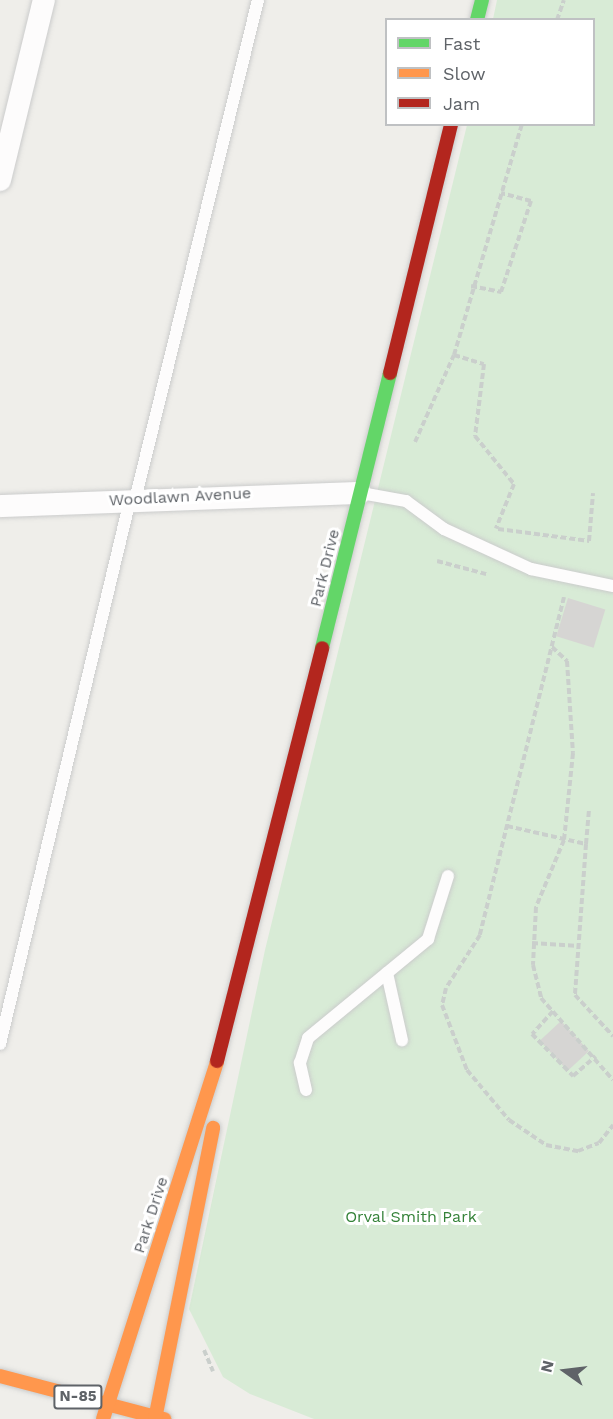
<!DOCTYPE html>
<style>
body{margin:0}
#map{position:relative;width:613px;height:1419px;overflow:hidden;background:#efeeea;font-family:"Work Sans",sans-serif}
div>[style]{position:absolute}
.green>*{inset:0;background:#d8ebd6}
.building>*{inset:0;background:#d6d5d3;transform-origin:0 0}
.path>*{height:4px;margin-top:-2px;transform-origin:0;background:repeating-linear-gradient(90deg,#cacfcc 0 6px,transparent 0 9px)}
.roads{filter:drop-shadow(0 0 2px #cbcccc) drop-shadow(0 0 2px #cbcccc)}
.lane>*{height:12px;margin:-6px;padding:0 6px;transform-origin:6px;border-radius:6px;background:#fdfcfc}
.street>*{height:22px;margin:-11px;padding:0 11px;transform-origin:11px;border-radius:11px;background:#fdfcfc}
.fast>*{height:14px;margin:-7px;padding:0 7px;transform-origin:7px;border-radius:7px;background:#63d668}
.slow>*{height:14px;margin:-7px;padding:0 7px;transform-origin:7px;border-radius:7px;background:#ff974d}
.jam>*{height:14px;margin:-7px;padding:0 7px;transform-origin:7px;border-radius:7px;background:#b3261e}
span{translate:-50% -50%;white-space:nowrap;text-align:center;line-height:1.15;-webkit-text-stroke:6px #fff;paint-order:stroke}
.shield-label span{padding:2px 4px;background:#fff;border:2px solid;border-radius:4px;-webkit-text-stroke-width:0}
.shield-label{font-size:15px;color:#5f6368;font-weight:700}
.street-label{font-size:16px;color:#5f6368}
.park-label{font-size:16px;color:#348238}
.legend{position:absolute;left:385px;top:18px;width:210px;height:108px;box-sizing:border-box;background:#fff;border:2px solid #bfc1c3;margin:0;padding:8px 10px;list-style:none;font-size:18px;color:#5f6368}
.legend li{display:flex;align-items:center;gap:12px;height:30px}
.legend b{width:30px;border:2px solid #bfc1c3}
.north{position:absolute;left:535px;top:1341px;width:60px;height:60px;-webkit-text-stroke:4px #fff;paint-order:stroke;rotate:284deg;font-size:16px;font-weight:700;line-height:24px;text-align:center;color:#5f6368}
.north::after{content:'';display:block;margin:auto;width:21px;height:27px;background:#5f6368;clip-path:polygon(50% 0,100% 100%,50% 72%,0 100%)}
</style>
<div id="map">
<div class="green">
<div style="clip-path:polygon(497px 0,613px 0,613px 1419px,314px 1419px,250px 1394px,223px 1377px,189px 1309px,265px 950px,467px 125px,594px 124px,594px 20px,493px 19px)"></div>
</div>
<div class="building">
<div style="left:568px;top:598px;width:39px;height:40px;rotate:17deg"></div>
<div style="left:561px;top:1021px;width:41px;height:29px;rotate:47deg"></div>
</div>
<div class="path">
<div style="left:557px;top:20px;width:21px;rotate:-71deg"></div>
<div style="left:471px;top:286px;width:31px;rotate:11deg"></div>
<div style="left:501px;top:292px;width:96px;rotate:-71.8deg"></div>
<div style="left:531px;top:201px;width:31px;rotate:-165deg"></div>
<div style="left:454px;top:355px;width:31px;rotate:17deg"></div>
<div style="left:484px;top:364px;width:73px;rotate:97.1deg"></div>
<div style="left:475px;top:436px;width:62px;rotate:50.9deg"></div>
<div style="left:514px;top:484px;width:48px;rotate:112.2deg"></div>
<div style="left:415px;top:442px;width:95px;rotate:-65.9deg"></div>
<div style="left:454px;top:355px;width:241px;rotate:-73.6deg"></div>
<div style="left:498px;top:529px;width:92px;rotate:7.5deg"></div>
<div style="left:589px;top:541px;width:48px;rotate:-85.2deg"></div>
<div style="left:437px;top:561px;width:51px;rotate:14.9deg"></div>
<div style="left:564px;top:597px;width:348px;rotate:104deg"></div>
<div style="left:480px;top:935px;width:63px;rotate:122.7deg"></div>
<div style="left:446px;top:988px;width:17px;rotate:103deg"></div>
<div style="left:442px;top:1005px;width:70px;rotate:69deg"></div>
<div style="left:467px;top:1070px;width:65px;rotate:50deg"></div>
<div style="left:509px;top:1120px;width:45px;rotate:34deg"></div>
<div style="left:546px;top:1145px;width:33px;rotate:11deg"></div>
<div style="left:578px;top:1151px;width:22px;rotate:-21deg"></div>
<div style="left:599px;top:1143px;width:23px;rotate:-52deg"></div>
<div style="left:552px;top:647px;width:21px;rotate:43deg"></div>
<div style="left:567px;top:661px;width:92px;rotate:86.3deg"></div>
<div style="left:573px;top:753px;width:87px;rotate:95.9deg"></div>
<div style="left:564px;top:840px;width:73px;rotate:112.7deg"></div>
<div style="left:536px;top:907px;width:58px;rotate:93deg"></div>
<div style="left:533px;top:965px;width:34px;rotate:76deg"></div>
<div style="left:541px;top:998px;width:109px;rotate:48.7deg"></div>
<div style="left:507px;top:826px;width:81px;rotate:12.8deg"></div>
<div style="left:586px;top:844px;width:34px;rotate:-85deg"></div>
<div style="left:586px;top:844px;width:151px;rotate:94.2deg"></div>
<div style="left:575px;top:995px;width:56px;rotate:47.2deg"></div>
<div style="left:532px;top:943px;width:47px;rotate:3.7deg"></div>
<div style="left:553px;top:1011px;width:31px;rotate:132deg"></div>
<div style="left:532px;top:1034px;width:59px;rotate:45.7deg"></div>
<div style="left:573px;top:1076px;width:30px;rotate:-41deg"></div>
<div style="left:204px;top:1350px;width:23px;rotate:67deg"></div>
</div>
<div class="roads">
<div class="lane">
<div style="left:361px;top:493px;width:46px;rotate:10.1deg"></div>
<div style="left:406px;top:501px;width:47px;rotate:36.4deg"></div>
<div style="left:444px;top:529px;width:96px;rotate:24.7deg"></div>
<div style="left:531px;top:569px;width:84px;rotate:11.7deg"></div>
<div style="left:135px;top:500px;width:515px;rotate:-76.18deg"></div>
<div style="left:387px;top:973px;width:69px;rotate:77.4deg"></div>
<div style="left:0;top:1044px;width:559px;rotate:-76.56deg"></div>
<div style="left:306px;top:1090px;width:28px;rotate:-103deg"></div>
<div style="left:300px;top:1063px;width:26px;rotate:-72deg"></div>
<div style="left:308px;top:1038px;width:156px;rotate:-39.5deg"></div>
<div style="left:428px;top:939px;width:66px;rotate:-72.4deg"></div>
</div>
<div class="street">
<div style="left:0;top:180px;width:185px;rotate:-76.3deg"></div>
<div style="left:0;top:506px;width:360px;rotate:-2.1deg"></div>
</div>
<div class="fast">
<div style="left:477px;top:20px;width:21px;rotate:-76deg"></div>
<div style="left:322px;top:648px;width:283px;rotate:-76.1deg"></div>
</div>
<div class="slow">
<div style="left:0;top:1376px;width:170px;rotate:14.7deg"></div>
<div style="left:103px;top:1419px;width:376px;rotate:-72.3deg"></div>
<div style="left:155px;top:1419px;width:297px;rotate:-78.7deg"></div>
</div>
<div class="jam">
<div style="left:390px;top:373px;width:256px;rotate:-76.2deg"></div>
<div style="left:217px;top:1061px;width:426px;rotate:-75.7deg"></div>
</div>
</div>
<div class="shield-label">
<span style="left:78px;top:1397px">N-85</span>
</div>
<div class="street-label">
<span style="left:180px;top:497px;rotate:-3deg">Woodlawn Avenue</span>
<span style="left:325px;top:568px;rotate:-76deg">Park Drive</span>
<span style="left:151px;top:1215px;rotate:-72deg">Park Drive</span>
</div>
<div class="park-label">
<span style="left:411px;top:1217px">Orval Smith Park</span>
</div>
<ul class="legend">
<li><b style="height:8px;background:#63d668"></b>Fast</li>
<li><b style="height:8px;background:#ff974d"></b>Slow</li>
<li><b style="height:8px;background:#b3261e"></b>Jam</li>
</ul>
<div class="north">N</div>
</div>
